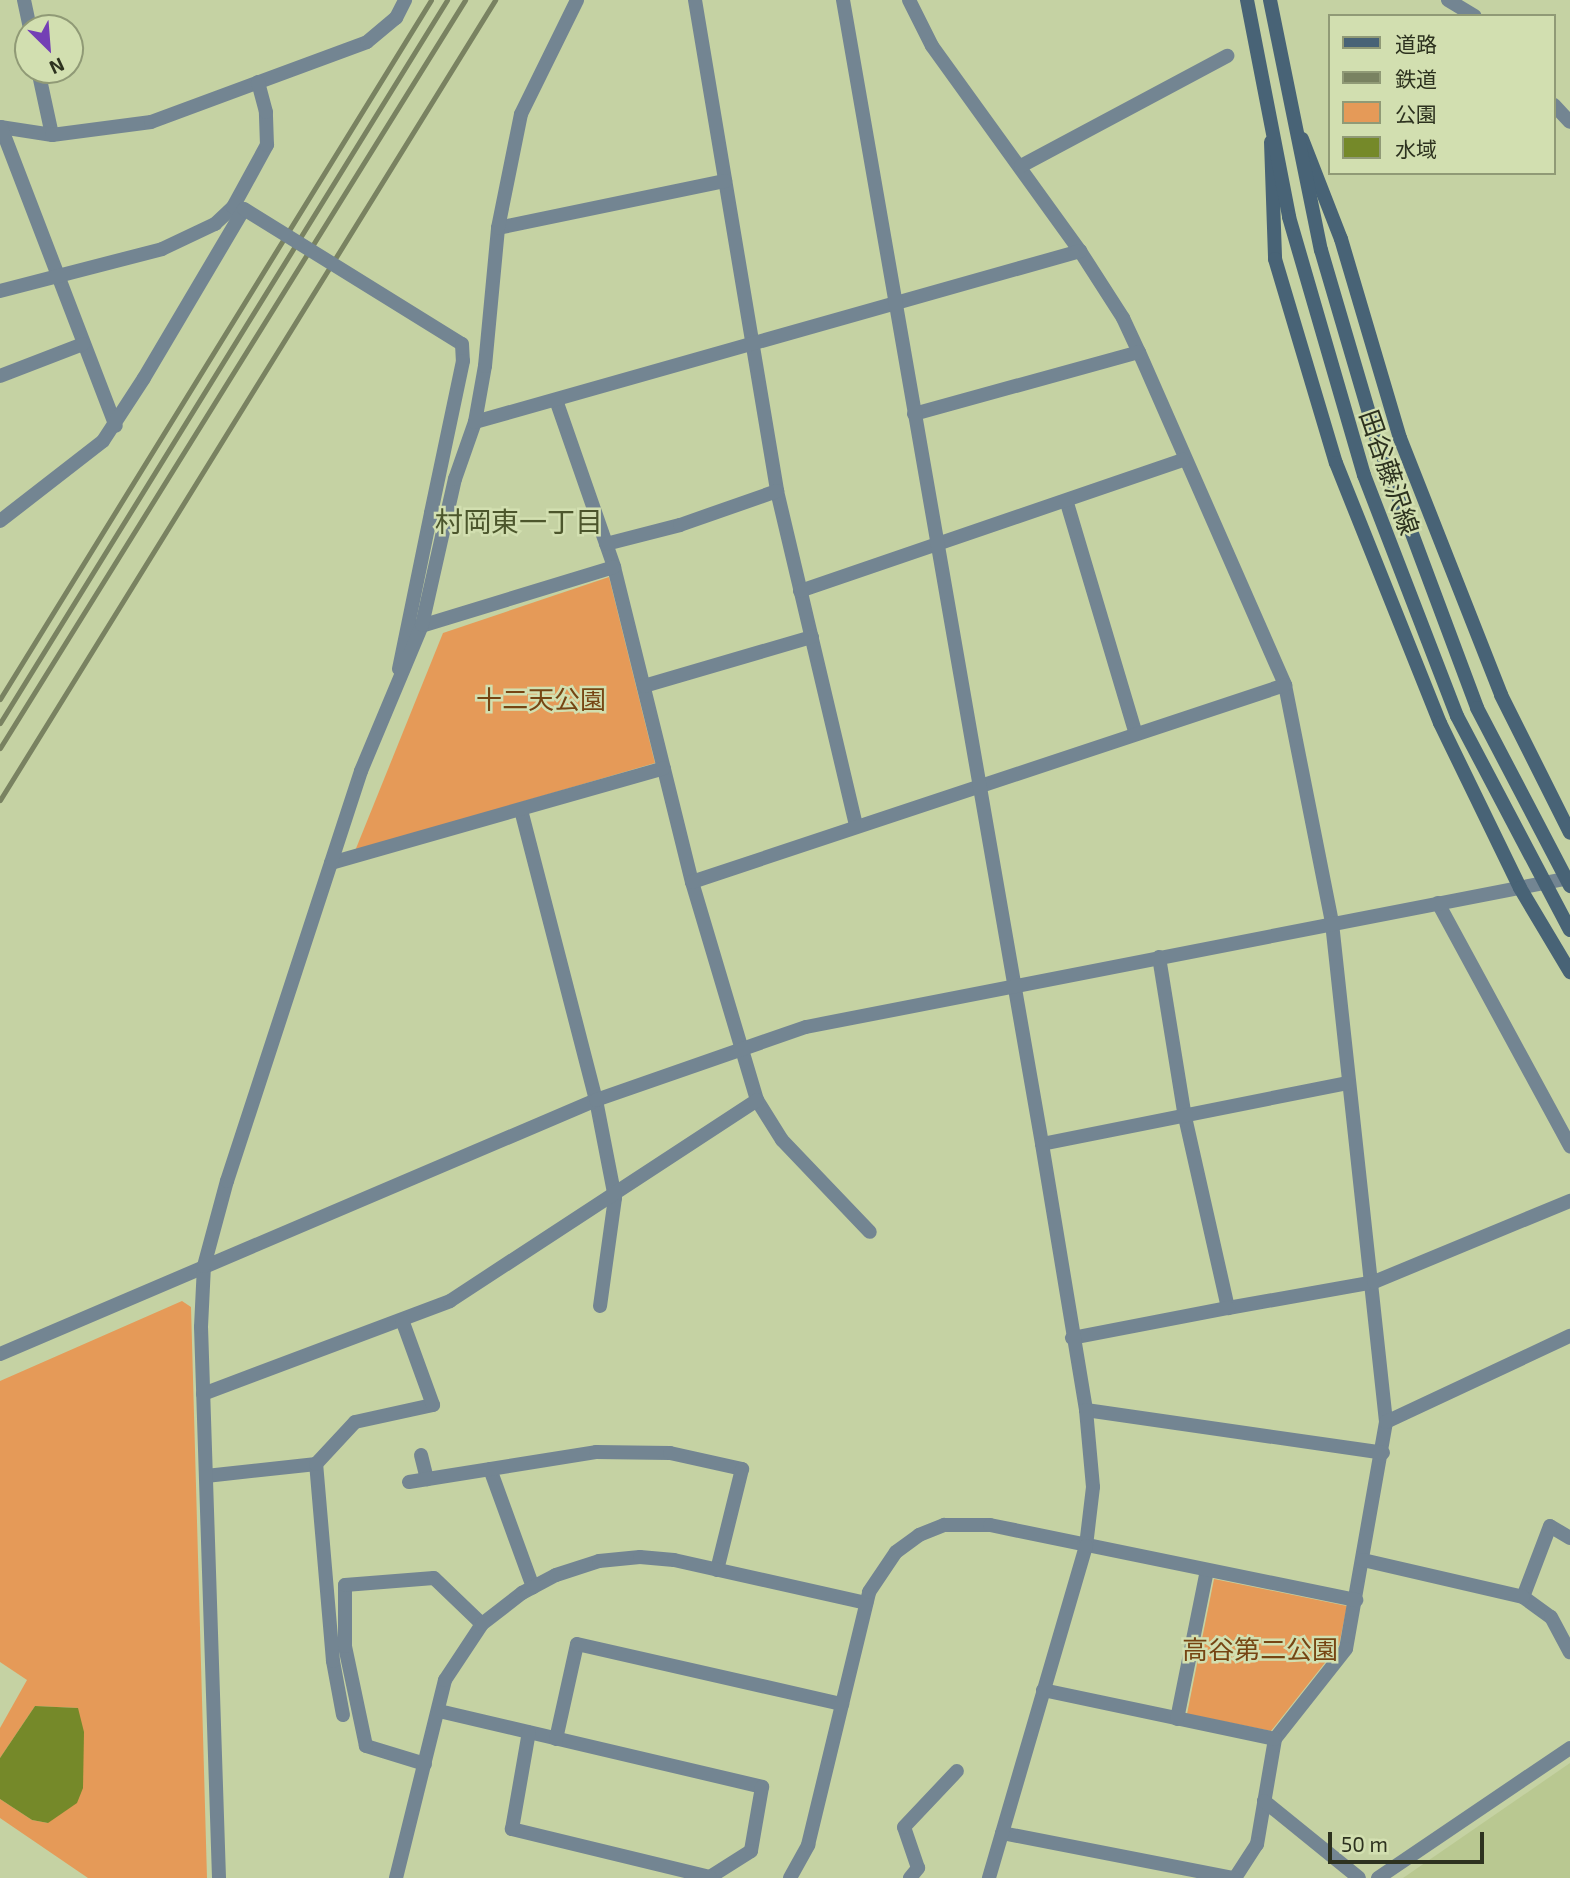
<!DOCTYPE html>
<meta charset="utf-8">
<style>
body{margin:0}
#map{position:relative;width:1570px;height:1878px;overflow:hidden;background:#c5d2a3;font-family:"Exo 2","Noto Sans JP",sans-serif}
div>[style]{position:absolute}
.built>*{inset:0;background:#b9c891}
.green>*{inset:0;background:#e59a58}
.water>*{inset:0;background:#758929}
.minor>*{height:14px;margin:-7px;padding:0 7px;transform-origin:7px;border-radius:7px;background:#738592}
.tertiary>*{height:14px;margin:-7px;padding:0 7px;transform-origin:7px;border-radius:7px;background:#738592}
.secondary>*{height:14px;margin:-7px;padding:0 7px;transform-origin:7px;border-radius:7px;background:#486376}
.rail>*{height:5px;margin:-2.5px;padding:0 2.5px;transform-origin:2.5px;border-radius:2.5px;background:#798261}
.minor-bridge>*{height:14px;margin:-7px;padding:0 7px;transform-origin:7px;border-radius:7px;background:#738592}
.secondary-bridge>*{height:14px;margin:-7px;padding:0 7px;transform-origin:7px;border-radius:7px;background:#486376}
span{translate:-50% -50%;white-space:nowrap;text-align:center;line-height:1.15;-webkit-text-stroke:5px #d2dfb0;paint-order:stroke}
.street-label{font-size:26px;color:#2d321f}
.park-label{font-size:26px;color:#764513}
.neighbourhood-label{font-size:28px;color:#4c562c}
.legend{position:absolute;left:1328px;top:14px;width:228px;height:161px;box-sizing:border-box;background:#d2dfb0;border:2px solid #909a76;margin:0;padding:9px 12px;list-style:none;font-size:21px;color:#2d321f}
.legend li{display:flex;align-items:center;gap:14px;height:35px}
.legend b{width:35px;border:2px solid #909a76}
.north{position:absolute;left:14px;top:14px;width:70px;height:70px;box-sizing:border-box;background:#d2dfb0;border:2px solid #909a76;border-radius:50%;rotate:155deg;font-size:19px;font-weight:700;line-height:28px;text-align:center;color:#2d321f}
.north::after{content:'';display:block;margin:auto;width:24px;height:32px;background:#743fb5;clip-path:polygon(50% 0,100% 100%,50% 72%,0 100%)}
.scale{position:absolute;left:1328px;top:1832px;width:156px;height:32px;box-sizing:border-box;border:4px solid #2d321f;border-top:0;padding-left:9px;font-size:21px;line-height:24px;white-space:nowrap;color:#2d321f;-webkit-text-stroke:5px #d2dfb0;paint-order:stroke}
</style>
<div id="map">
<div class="built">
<div style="clip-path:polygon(1570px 1763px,1570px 1878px,1403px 1878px)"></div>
</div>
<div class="green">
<div style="clip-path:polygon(609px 577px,655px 763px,355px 851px,443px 633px)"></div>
<div style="clip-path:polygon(182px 1301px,191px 1307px,207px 1878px,88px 1878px,0 1818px,0 1799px,32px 1820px,48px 1823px,78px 1708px,35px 1706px,0 1758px,0 1728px,27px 1680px,0 1662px,0 1381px)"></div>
<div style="clip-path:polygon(1214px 1579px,1347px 1606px,1339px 1645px,1271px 1731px,1187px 1714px)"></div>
</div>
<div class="water">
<div style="clip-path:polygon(35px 1706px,78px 1708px,84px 1732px,83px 1788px,77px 1803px,48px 1823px,32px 1820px,0 1799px,0 1758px)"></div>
</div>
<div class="minor">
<div style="left:24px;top:0;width:29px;rotate:78deg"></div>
<div style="left:695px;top:0;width:498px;rotate:80.5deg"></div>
<div style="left:777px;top:491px;width:344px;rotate:76.7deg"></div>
<div style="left:909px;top:0;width:51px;rotate:63.4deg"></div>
<div style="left:932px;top:46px;width:253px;rotate:54.2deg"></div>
<div style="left:1080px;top:251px;width:80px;rotate:57.3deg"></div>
<div style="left:1123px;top:318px;width:38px;rotate:65deg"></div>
<div style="left:1139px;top:352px;width:364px;rotate:66.3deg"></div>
<div style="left:1285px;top:685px;width:243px;rotate:78.8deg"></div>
<div style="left:1332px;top:923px;width:502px;rotate:83.82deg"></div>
<div style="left:1386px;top:1422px;width:230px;rotate:100deg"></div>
<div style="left:1346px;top:1649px;width:115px;rotate:128.3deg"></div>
<div style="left:1275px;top:1739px;width:107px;rotate:99.7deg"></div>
<div style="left:1257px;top:1844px;width:40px;rotate:122.9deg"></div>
<div style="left:1448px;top:0;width:31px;rotate:31deg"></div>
<div style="left:38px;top:70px;width:66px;rotate:77.8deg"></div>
<div style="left:1554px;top:105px;width:23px;rotate:47deg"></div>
<div style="left:0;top:127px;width:53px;rotate:8.7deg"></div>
<div style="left:52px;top:135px;width:100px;rotate:-7.5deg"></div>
<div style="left:151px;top:122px;width:230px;rotate:-20.3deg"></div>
<div style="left:367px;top:42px;width:38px;rotate:-40deg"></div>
<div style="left:396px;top:18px;width:20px;rotate:-63deg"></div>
<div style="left:1px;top:127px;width:320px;rotate:69deg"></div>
<div style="left:1021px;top:166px;width:234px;rotate:-28.1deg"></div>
<div style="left:498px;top:228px;width:232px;rotate:-11.7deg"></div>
<div style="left:0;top:291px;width:167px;rotate:-14.5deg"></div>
<div style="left:162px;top:249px;width:59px;rotate:-25.3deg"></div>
<div style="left:215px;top:224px;width:25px;rotate:-43deg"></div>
<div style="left:233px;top:207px;width:71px;rotate:-61.3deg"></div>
<div style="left:267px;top:145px;width:33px;rotate:-92deg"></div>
<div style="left:266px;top:112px;width:31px;rotate:-105deg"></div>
<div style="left:0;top:376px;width:89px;rotate:-21.1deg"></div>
<div style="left:556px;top:400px;width:177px;rotate:70.8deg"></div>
<div style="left:614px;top:567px;width:325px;rotate:76.1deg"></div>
<div style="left:692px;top:882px;width:227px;rotate:73.4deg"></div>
<div style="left:757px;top:1100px;width:47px;rotate:58deg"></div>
<div style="left:782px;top:1140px;width:127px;rotate:46.3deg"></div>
<div style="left:914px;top:414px;width:233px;rotate:-15.4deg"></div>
<div style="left:475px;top:422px;width:629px;rotate:-15.78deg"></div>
<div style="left:1067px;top:503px;width:241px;rotate:73.4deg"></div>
<div style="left:0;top:521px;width:130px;rotate:-37.8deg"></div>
<div style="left:103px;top:441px;width:75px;rotate:-56.9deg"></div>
<div style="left:606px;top:544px;width:76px;rotate:-14.4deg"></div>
<div style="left:680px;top:525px;width:103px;rotate:-19.3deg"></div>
<div style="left:800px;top:591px;width:405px;rotate:-18.9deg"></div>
<div style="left:408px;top:630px;width:215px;rotate:-17deg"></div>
<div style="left:399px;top:669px;width:159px;rotate:-78.4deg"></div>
<div style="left:644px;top:686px;width:175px;rotate:-16.3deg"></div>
<div style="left:521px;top:810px;width:300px;rotate:75.5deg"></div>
<div style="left:596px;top:1100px;width:100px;rotate:79deg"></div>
<div style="left:615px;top:1198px;width:109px;rotate:97.9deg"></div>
<div style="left:331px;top:863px;width:346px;rotate:-15.9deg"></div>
<div style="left:692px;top:882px;width:625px;rotate:-18.38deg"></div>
<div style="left:1438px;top:903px;width:277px;rotate:61.5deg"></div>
<div style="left:1159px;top:957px;width:162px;rotate:80.8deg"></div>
<div style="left:1185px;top:1117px;width:196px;rotate:77.3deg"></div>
<div style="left:1228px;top:1308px;width:148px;rotate:-10.1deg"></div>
<div style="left:1374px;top:1282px;width:212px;rotate:-22.5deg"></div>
<div style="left:1042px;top:1144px;width:311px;rotate:-11.3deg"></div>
<div style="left:1072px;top:1338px;width:159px;rotate:-10.9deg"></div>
<div style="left:203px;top:1394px;width:264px;rotate:-20.6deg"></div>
<div style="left:450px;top:1301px;width:367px;rotate:-33.2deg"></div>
<div style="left:1086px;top:1410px;width:300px;rotate:8.2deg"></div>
<div style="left:1386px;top:1422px;width:203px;rotate:-25.1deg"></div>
<div style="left:421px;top:1455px;width:25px;rotate:76deg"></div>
<div style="left:490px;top:1469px;width:126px;rotate:70deg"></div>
<div style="left:206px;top:1476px;width:111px;rotate:-6.2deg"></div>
<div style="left:409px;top:1482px;width:189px;rotate:-9.1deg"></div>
<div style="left:596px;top:1452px;width:74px;rotate:0.8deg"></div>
<div style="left:670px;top:1453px;width:74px;rotate:12.5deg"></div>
<div style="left:742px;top:1469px;width:104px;rotate:103.9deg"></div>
<div style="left:1570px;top:1538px;width:23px;rotate:-149deg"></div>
<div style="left:1550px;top:1526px;width:76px;rotate:110.8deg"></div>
<div style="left:1523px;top:1597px;width:34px;rotate:36deg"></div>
<div style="left:1551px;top:1617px;width:40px;rotate:62deg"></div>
<div style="left:1363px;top:1560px;width:164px;rotate:13deg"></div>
<div style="left:1043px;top:1690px;width:237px;rotate:11.9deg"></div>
<div style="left:439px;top:1711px;width:332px;rotate:13.2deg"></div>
<div style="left:762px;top:1787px;width:65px;rotate:99.8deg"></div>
<div style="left:751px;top:1851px;width:49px;rotate:147.6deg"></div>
<div style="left:710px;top:1877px;width:204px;rotate:-166.4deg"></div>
<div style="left:512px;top:1829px;width:98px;rotate:-80.1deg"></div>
<div style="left:343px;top:1715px;width:55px;rotate:-100.5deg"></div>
<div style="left:333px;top:1661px;width:198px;rotate:-94.9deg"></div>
<div style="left:316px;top:1464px;width:57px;rotate:-47.1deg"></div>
<div style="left:355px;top:1422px;width:80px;rotate:-12.3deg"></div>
<div style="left:433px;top:1405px;width:90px;rotate:-110deg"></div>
<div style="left:1177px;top:1719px;width:152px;rotate:-78.6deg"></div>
<div style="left:556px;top:1739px;width:97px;rotate:-77.5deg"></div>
<div style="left:577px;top:1644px;width:272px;rotate:12.8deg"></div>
<div style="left:425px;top:1764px;width:62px;rotate:-163deg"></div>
<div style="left:366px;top:1746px;width:102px;rotate:-101.9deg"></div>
<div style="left:345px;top:1646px;width:61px;rotate:-90deg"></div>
<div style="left:345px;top:1585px;width:89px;rotate:-4.5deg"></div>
<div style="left:434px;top:1578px;width:66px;rotate:43.8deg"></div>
<div style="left:1264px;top:1801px;width:122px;rotate:39deg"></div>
<div style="left:1002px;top:1833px;width:236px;rotate:11deg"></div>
<div style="left:396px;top:1878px;width:204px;rotate:-76.1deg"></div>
<div style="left:445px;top:1680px;width:67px;rotate:-56.5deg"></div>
<div style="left:482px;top:1624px;width:51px;rotate:-37.8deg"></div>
<div style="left:522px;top:1593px;width:38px;rotate:-28deg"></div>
<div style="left:556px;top:1575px;width:45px;rotate:-18deg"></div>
<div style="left:599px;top:1561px;width:41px;rotate:-5.6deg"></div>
<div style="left:640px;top:1557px;width:34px;rotate:5deg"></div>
<div style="left:674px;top:1560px;width:197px;rotate:12.6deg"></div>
<div style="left:790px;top:1878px;width:38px;rotate:-61deg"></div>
<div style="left:808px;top:1845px;width:260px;rotate:-76.4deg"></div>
<div style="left:869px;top:1592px;width:48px;rotate:-56deg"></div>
<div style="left:896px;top:1552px;width:29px;rotate:-36deg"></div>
<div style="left:919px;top:1535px;width:27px;rotate:-22deg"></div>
<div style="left:944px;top:1525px;width:46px"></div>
<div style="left:990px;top:1525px;width:374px;rotate:11.6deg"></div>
<div style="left:910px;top:1878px;width:13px;rotate:-51deg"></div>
<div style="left:918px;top:1868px;width:43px;rotate:-108.9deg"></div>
<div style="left:904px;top:1827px;width:77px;rotate:-46.6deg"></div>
<div style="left:1378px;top:1878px;width:232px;rotate:-34.1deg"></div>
</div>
<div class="tertiary">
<div style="left:843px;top:0;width:1161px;rotate:80.13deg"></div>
<div style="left:1042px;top:1144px;width:270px;rotate:80.6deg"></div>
<div style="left:1086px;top:1410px;width:77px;rotate:84.8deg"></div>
<div style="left:1093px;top:1487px;width:59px;rotate:96.8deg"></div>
<div style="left:1086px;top:1546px;width:346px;rotate:106.3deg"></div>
<div style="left:0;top:1354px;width:648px;rotate:-23.08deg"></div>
<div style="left:596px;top:1100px;width:222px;rotate:-19.2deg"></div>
<div style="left:806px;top:1027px;width:778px;rotate:-11.04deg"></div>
<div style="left:219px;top:1878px;width:551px;rotate:-91.87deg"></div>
<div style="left:201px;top:1327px;width:61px;rotate:-87.2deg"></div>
<div style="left:204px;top:1266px;width:88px;rotate:-74.9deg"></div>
<div style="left:227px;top:1181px;width:431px;rotate:-71.9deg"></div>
<div style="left:361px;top:771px;width:158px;rotate:-67.3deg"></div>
<div style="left:422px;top:625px;width:150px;rotate:-77.3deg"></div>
<div style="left:455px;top:479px;width:60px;rotate:-70.7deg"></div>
<div style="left:475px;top:422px;width:57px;rotate:-79.9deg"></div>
<div style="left:485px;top:366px;width:139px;rotate:-84.6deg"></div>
<div style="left:498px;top:228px;width:116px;rotate:-78.6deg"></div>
<div style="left:521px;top:114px;width:127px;rotate:-63.8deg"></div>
</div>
<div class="secondary">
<div style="left:1302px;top:139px;width:107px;rotate:68.7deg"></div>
<div style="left:1341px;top:239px;width:208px;rotate:73.5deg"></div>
<div style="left:1400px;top:438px;width:276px;rotate:68.5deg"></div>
<div style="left:1501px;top:695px;width:154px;rotate:63.4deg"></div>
<div style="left:1271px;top:142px;width:117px;rotate:88deg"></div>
<div style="left:1275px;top:259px;width:213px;rotate:73.4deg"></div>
<div style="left:1336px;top:463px;width:280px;rotate:68.2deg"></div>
<div style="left:1440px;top:723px;width:183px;rotate:64.1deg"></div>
<div style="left:1520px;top:888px;width:98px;rotate:59.2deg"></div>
</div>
<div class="rail">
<div style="left:0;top:699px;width:821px;rotate:-58.34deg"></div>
<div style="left:0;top:723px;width:850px;rotate:-58.27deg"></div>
<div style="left:0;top:748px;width:881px;rotate:-58.13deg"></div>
<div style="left:0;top:800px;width:941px;rotate:-58.25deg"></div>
</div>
<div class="minor-bridge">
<div style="left:144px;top:378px;width:196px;rotate:-59.4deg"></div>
<div style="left:244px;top:209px;width:256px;rotate:31.8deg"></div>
<div style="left:462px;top:344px;width:17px;rotate:87deg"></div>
<div style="left:463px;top:361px;width:155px;rotate:101.9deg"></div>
</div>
<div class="secondary-bridge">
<div style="left:1247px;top:0;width:221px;rotate:79deg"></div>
<div style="left:1289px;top:217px;width:269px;rotate:73.8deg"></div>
<div style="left:1364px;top:475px;width:258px;rotate:68.9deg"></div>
<div style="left:1457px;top:716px;width:242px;rotate:62.2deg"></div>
<div style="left:1270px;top:0;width:255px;rotate:78.5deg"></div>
<div style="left:1321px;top:250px;width:198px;rotate:73.6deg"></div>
<div style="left:1377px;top:440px;width:286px;rotate:69.5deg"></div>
<div style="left:1477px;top:708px;width:201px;rotate:62.4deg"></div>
</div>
<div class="street-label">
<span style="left:1390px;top:472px;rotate:71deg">田谷藤沢線</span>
</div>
<div class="park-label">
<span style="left:541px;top:699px">十二天公園</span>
<span style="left:1260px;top:1649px">高谷第二公園</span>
</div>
<div class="neighbourhood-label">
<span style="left:519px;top:521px">村岡東一丁目</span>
</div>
<ul class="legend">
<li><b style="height:9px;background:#486376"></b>道路</li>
<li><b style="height:9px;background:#798261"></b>鉄道</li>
<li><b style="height:19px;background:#e59a58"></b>公園</li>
<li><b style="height:19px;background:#758929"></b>水域</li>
</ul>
<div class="north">N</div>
<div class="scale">50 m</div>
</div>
